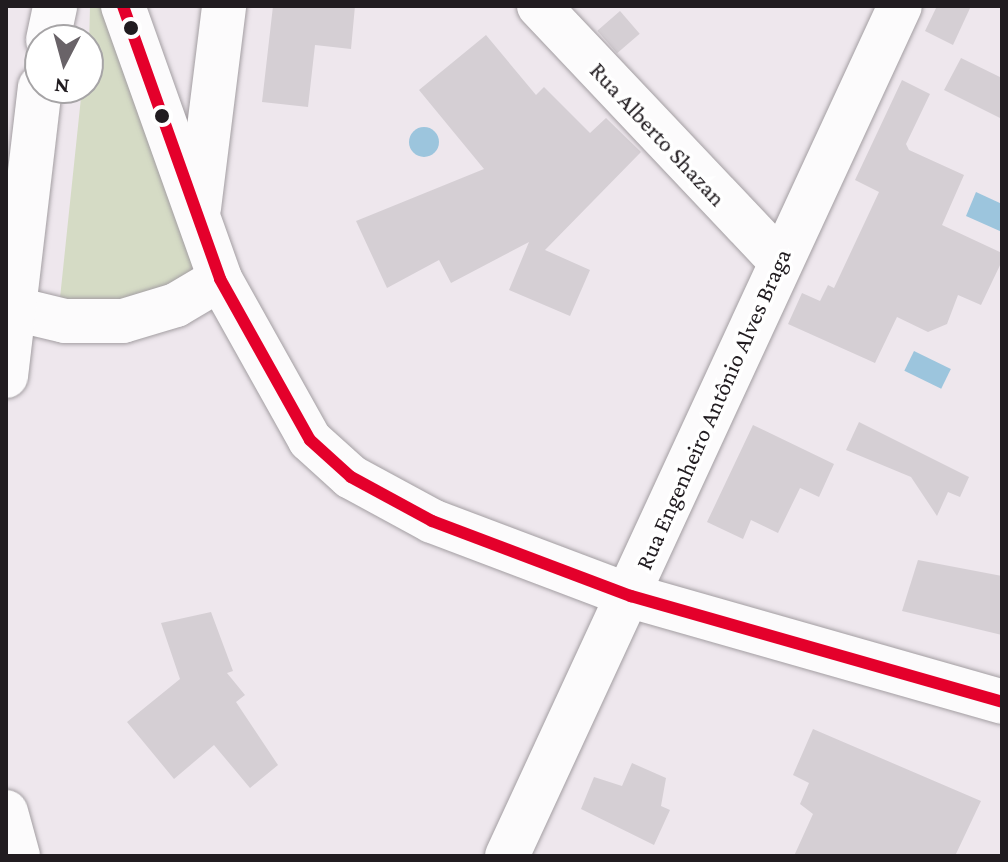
<!DOCTYPE html>
<meta charset="utf-8">
<style>
body{margin:0}
#map{position:relative;width:1008px;height:862px;overflow:hidden;background:#eee7ed;font-family:"Crimson Pro",serif}
div>[style]{position:absolute}
.green>*{inset:0;background:#d5dbc5}
.water>*{inset:0;background:#9cc5dd;transform-origin:0 0}
.round{border-radius:50%}
.building>*{inset:0;background:#d5cfd4;transform-origin:0 0}
.roads{filter:drop-shadow(0 0 2px #a39ea2) drop-shadow(0 0 2px #a39ea2)}
.minor>*{height:44px;margin:-22px;padding:0 22px;transform-origin:22px;border-radius:22px;background:#fcfbfc}
.bus-1>*{height:12px;margin:-6px;padding:0 6px;transform-origin:6px;border-radius:6px;background:#e4002b}
.dots>*{width:22px;height:22px;translate:-50% -50%;box-sizing:border-box;border:4px solid #fff;border-radius:50%}
span{translate:-50% -50%;white-space:nowrap;text-align:center;line-height:1.15;-webkit-text-stroke:7px #fff;paint-order:stroke}
.street-label{font-size:24px;color:#211c20}
.frame{position:absolute;inset:0;border:8px solid #211c20;pointer-events:none}
.north{position:absolute;left:24px;top:24px;width:80px;height:80px;box-sizing:border-box;background:#fff;border:2px solid #a6a4a6;border-radius:50%;rotate:186deg;font-size:22px;font-weight:700;line-height:32px;text-align:center;color:#211c20}
.north::after{content:'';display:block;margin:auto;width:28px;height:36px;background:#696368;clip-path:polygon(50% 0,100% 100%,50% 72%,0 100%)}
</style>
<div id="map">
<div class="green">
<div style="clip-path:polygon(90px 6px,110px 6px,207px 279px,112px 306px,60px 298px,82px 88px,88px 88px)"></div>
</div>
<div class="water">
<div class="round" style="left:409px;top:127px;width:30px;height:30px"></div>
<div style="clip-path:polygon(976px 192px,1002px 204px,1002px 232px,966px 216px)"></div>
<div style="left:914px;top:351px;width:41px;height:22px;rotate:26deg"></div>
</div>
<div class="building">
<div style="clip-path:polygon(273px 6px,355px 6px,351px 49px,315px 45px,308px 107px,262px 102px)"></div>
<div style="clip-path:polygon(937px 6px,971px 6px,953px 45px,925px 31px)"></div>
<div style="left:620px;top:11px;width:30px;height:30px;rotate:49deg"></div>
<div style="clip-path:polygon(486px 35px,536px 95px,544px 87px,590px 133px,606px 118px,641px 152px,545px 250px,590px 270px,570px 316px,509px 290px,529px 242px,451px 283px,439px 260px,387px 288px,356px 221px,484px 169px,419px 90px)"></div>
<div style="clip-path:polygon(961px 58px,1002px 78px,1002px 119px,944px 90px)"></div>
<div style="clip-path:polygon(902px 80px,930px 94px,906px 144px,909px 150px,964px 175px,942px 225px,1002px 253px,1002px 261px,981px 305px,958px 295px,947px 324px,928px 332px,897px 317px,875px 363px,788px 324px,802px 293px,820px 301px,828px 285px,834px 288px,879px 192px,855px 180px)"></div>
<div style="clip-path:polygon(859px 422px,969px 477px,960px 497px,948px 492px,937px 516px,911px 477px,846px 450px)"></div>
<div style="clip-path:polygon(753px 425px,834px 464px,819px 497px,800px 488px,778px 533px,751px 520px,743px 539px,707px 522px)"></div>
<div style="clip-path:polygon(918px 560px,1002px 576px,1002px 635px,902px 611px)"></div>
<div style="clip-path:polygon(211px 612px,233px 671px,227px 673px,245px 695px,236px 702px,278px 765px,250px 788px,214px 745px,174px 779px,127px 722px,180px 679px,161px 623px)"></div>
<div style="clip-path:polygon(813px 729px,981px 801px,955px 856px,794px 856px,813px 814px,800px 804px,809px 783px,793px 775px)"></div>
<div style="clip-path:polygon(632px 763px,666px 778px,661px 806px,670px 810px,654px 845px,581px 809px,594px 777px,622px 786px)"></div>
</div>
<div class="roads">
<div class="minor">
<div style="left:123px;top:6px;width:290px;rotate:70.4deg"></div>
<div style="left:220px;top:279px;width:184px;rotate:60.8deg"></div>
<div style="left:310px;top:440px;width:55px;rotate:42.1deg"></div>
<div style="left:351px;top:477px;width:92px;rotate:28.5deg"></div>
<div style="left:432px;top:521px;width:213px;rotate:20.7deg"></div>
<div style="left:631px;top:596px;width:386px;rotate:15.9deg"></div>
<div style="left:539px;top:6px;width:348px;rotate:46.6deg"></div>
<div style="left:48px;top:40px;width:35px;rotate:-78deg"></div>
<div style="left:199px;top:208px;width:204px;rotate:-82.9deg"></div>
<div style="left:11px;top:308px;width:56px;rotate:13.5deg"></div>
<div style="left:65px;top:321px;width:58px"></div>
<div style="left:123px;top:321px;width:55px;rotate:-16.8deg"></div>
<div style="left:176px;top:305px;width:51px;rotate:-30.6deg"></div>
<div style="left:6px;top:376px;width:291px;rotate:-83.3deg"></div>
<div style="left:6px;top:812px;width:46px;rotate:74.7deg"></div>
<div style="left:507px;top:856px;width:936px;rotate:-65.19deg"></div>
</div>
</div>
<div class="bus-1">
<div style="left:123px;top:6px;width:290px;rotate:70.4deg"></div>
<div style="left:220px;top:279px;width:184px;rotate:60.8deg"></div>
<div style="left:310px;top:440px;width:55px;rotate:42.1deg"></div>
<div style="left:351px;top:477px;width:92px;rotate:28.5deg"></div>
<div style="left:432px;top:521px;width:213px;rotate:20.7deg"></div>
<div style="left:631px;top:596px;width:386px;rotate:15.9deg"></div>
</div>
<div class="dots">
<div style="left:131px;top:28px;background:#211c20"></div>
<div style="left:162px;top:116px;background:#211c20"></div>
</div>
<div class="street-label">
<span style="left:658px;top:134px;rotate:47deg">Rua Alberto Shazan</span>
<span style="left:713px;top:409px;rotate:-66deg">Rua Engenheiro Antônio Alves Braga</span>
</div>
<div class="frame"></div>
<div class="north">N</div>
</div>
